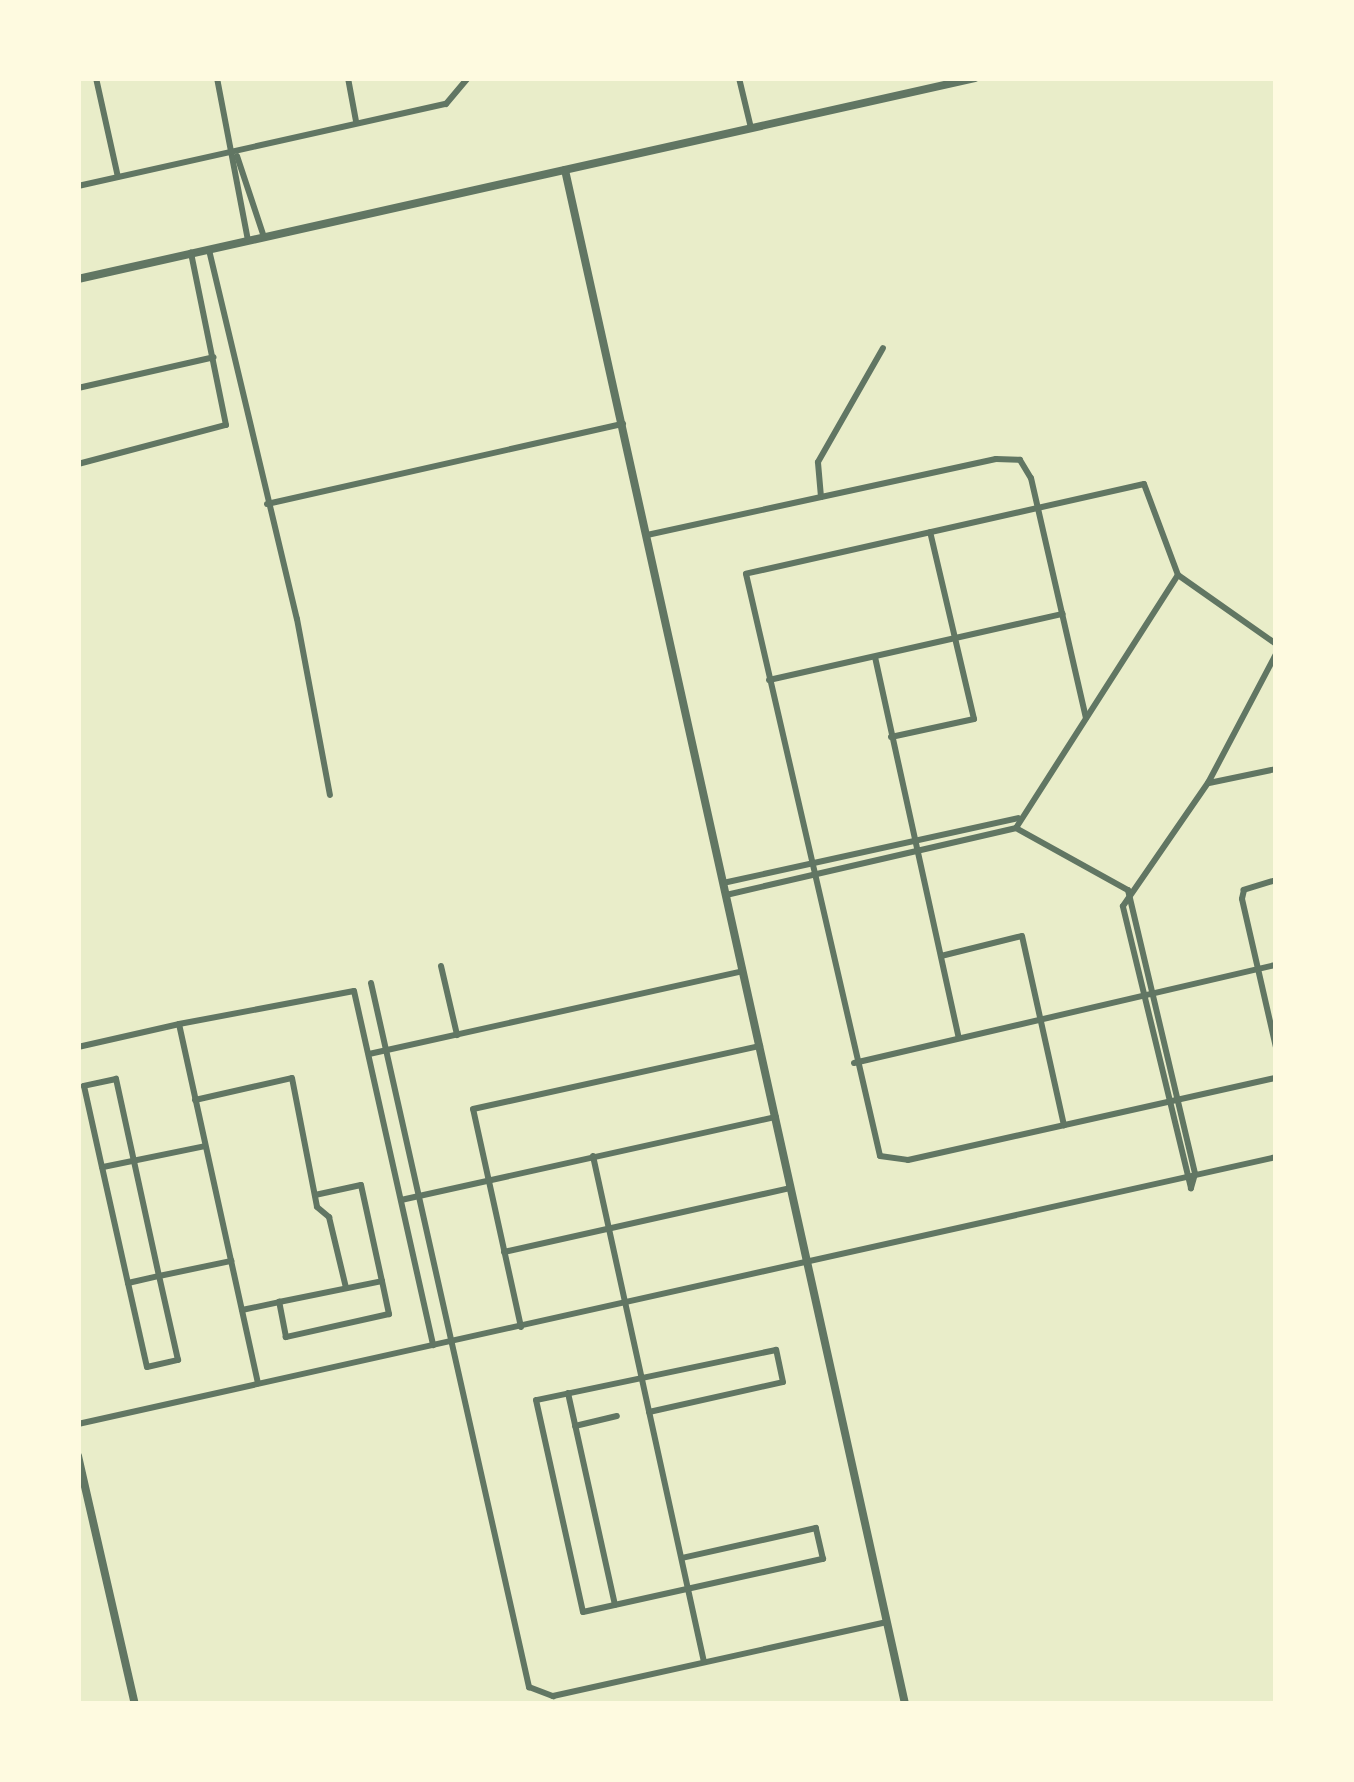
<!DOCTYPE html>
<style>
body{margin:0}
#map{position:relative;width:1354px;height:1782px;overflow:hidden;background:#e9edc9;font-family:Manrope,sans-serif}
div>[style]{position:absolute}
.minor>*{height:6px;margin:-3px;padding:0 3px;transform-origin:3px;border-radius:3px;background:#617663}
.tertiary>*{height:8px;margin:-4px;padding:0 4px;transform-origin:4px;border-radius:4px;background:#617663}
span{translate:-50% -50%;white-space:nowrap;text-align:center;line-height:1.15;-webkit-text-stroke:12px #fefae0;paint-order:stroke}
.frame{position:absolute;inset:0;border:81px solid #fefae0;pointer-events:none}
</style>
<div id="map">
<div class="minor">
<div style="left:96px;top:78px;width:101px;rotate:77.5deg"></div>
<div style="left:217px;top:78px;width:166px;rotate:79.2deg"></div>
<div style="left:348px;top:78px;width:44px;rotate:79.5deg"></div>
<div style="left:739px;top:78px;width:51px;rotate:76.5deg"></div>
<div style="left:237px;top:156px;width:85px;rotate:71.6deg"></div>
<div style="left:78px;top:186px;width:377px;rotate:-12.6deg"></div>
<div style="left:446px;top:104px;width:34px;rotate:-50deg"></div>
<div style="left:209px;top:250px;width:379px;rotate:76.6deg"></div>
<div style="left:297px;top:619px;width:179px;rotate:79.4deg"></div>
<div style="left:78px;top:388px;width:139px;rotate:-12.8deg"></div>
<div style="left:78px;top:464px;width:153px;rotate:-14.8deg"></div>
<div style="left:226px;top:425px;width:176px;rotate:-101.5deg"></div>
<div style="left:821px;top:497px;width:35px;rotate:-95deg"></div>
<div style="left:818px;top:462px;width:131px;rotate:-60.3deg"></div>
<div style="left:267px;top:504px;width:365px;rotate:-12.7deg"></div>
<div style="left:647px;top:535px;width:357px;rotate:-12.3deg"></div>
<div style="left:996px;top:459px;width:24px;rotate:2deg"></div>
<div style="left:1020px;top:460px;width:21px;rotate:59deg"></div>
<div style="left:1031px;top:478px;width:246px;rotate:77.1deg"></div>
<div style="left:1178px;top:575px;width:120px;rotate:35.1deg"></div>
<div style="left:875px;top:657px;width:390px;rotate:77.6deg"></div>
<div style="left:769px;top:680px;width:301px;rotate:-12.7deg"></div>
<div style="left:891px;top:737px;width:85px;rotate:-12.2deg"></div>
<div style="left:974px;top:719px;width:192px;rotate:-103.2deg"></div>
<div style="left:1209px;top:783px;width:68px;rotate:-11.8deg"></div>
<div style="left:1016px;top:828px;width:300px;rotate:-57.4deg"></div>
<div style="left:1178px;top:575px;width:97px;rotate:-110.5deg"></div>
<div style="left:1144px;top:484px;width:408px;rotate:167.3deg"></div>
<div style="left:746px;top:574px;width:597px;rotate:77.03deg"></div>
<div style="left:880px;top:1156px;width:28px;rotate:8deg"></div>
<div style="left:908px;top:1160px;width:377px;rotate:-12.6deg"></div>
<div style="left:1276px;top:880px;width:34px;rotate:163deg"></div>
<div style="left:1244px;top:890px;width:9px;rotate:103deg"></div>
<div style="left:1242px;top:899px;width:152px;rotate:77.1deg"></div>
<div style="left:723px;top:883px;width:302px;rotate:-12.4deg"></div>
<div style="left:1128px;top:890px;width:292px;rotate:76.7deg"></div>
<div style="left:1195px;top:1174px;width:15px;rotate:106deg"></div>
<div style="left:726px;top:895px;width:298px;rotate:-13deg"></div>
<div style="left:1016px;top:828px;width:128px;rotate:29deg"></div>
<div style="left:941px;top:956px;width:83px;rotate:-13.9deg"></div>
<div style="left:1022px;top:936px;width:194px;rotate:77.5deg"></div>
<div style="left:441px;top:966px;width:71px;rotate:76.9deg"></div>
<div style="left:371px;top:983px;width:722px;rotate:77.35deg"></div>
<div style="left:529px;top:1687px;width:26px;rotate:21deg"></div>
<div style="left:553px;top:1696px;width:342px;rotate:-12.5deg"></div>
<div style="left:179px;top:1024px;width:178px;rotate:-10.7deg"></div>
<div style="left:354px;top:991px;width:363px;rotate:77.4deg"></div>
<div style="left:78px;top:1047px;width:104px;rotate:-12.8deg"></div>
<div style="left:179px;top:1024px;width:368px;rotate:77.6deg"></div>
<div style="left:369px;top:1054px;width:383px;rotate:-12.5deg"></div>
<div style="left:854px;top:1063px;width:433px;rotate:-13.1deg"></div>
<div style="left:195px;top:1100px;width:99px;rotate:-12.8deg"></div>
<div style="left:292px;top:1078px;width:131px;rotate:79deg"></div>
<div style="left:317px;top:1207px;width:16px;rotate:40deg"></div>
<div style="left:329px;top:1217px;width:73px;rotate:76.5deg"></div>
<div style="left:593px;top:1156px;width:518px;rotate:77.63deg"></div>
<div style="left:103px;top:1167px;width:104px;rotate:-11.6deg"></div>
<div style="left:1191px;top:1188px;width:290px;rotate:-103.6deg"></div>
<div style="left:1123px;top:906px;width:150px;rotate:-55.4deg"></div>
<div style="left:1208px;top:783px;width:146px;rotate:-62.2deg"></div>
<div style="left:315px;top:1195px;width:47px;rotate:-12.3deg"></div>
<div style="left:361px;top:1185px;width:98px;rotate:77.7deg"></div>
<div style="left:401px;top:1200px;width:384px;rotate:-12.5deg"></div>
<div style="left:504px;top:1252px;width:294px;rotate:-12.6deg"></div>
<div style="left:128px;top:1283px;width:32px;rotate:-13deg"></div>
<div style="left:159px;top:1276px;width:202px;rotate:-102.3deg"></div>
<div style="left:116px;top:1079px;width:33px;rotate:168deg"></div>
<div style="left:84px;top:1086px;width:83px;rotate:77.5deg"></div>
<div style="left:102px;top:1167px;width:119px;rotate:77.4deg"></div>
<div style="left:128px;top:1283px;width:86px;rotate:77.3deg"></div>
<div style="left:147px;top:1367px;width:32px;rotate:-13deg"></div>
<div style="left:178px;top:1360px;width:86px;rotate:-102.7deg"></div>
<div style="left:159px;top:1276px;width:74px;rotate:-11.8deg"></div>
<div style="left:242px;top:1310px;width:38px;rotate:-12deg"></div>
<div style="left:279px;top:1302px;width:105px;rotate:-11.5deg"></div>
<div style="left:382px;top:1281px;width:34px;rotate:78deg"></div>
<div style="left:389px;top:1314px;width:106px;rotate:167.4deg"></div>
<div style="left:286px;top:1337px;width:36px;rotate:-101deg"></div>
<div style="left:521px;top:1327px;width:223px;rotate:-102.4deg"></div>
<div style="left:473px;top:1109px;width:294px;rotate:-12.4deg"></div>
<div style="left:568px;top:1393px;width:217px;rotate:77.5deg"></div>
<div style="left:649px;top:1412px;width:137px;rotate:-12.6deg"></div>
<div style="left:783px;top:1382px;width:33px;rotate:-102deg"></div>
<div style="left:776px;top:1350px;width:245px;rotate:168.2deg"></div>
<div style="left:536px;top:1400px;width:217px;rotate:77.5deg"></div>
<div style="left:583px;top:1612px;width:246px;rotate:-12.5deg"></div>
<div style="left:823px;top:1559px;width:32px;rotate:-103deg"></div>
<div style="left:816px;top:1528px;width:137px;rotate:167.4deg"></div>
<div style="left:78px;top:1424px;width:1227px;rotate:-12.56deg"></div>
<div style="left:575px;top:1426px;width:43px;rotate:-13.4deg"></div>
</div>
<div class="tertiary">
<div style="left:565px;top:170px;width:1571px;rotate:77.5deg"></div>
<div style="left:78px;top:279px;width:919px;rotate:-12.63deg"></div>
<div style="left:78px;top:1456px;width:254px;rotate:77.1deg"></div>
</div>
<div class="frame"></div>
</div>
